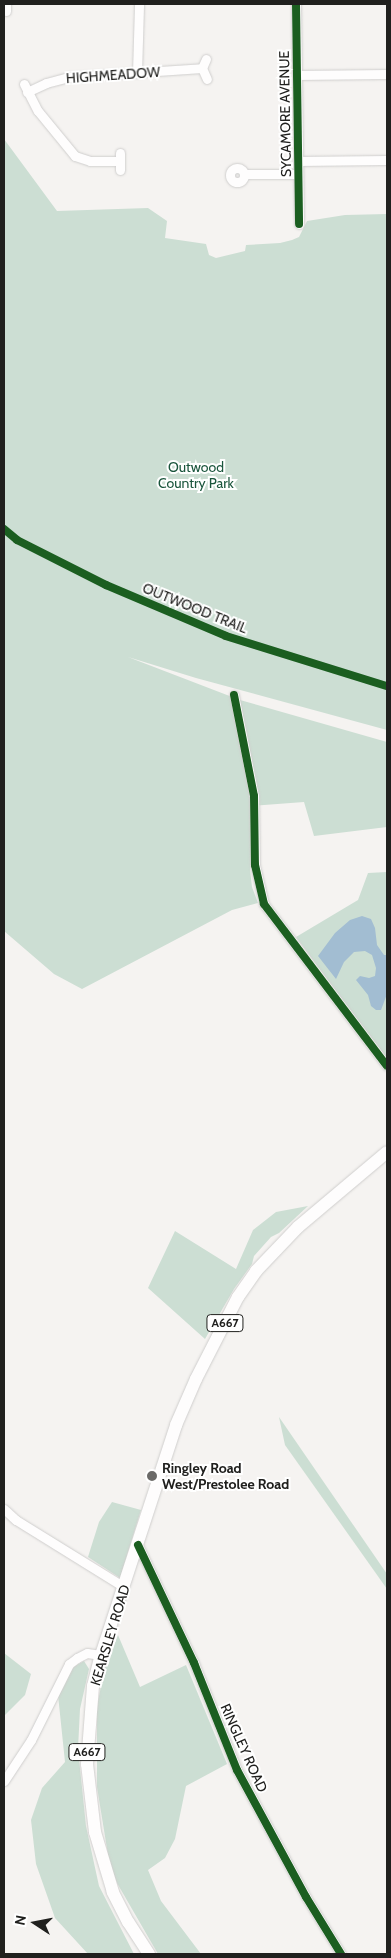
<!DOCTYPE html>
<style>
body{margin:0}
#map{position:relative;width:391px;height:1958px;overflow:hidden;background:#f5f3f1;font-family:Cabin,sans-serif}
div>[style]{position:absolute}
.green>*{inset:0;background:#ccded3}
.water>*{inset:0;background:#a2bdd2}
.roads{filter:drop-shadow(0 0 1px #cfcecd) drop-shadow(0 0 1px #cfcecd)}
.street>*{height:9px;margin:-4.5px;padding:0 4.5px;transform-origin:4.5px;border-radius:4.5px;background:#fefdfd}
.street>.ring{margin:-4.5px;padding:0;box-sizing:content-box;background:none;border:9px solid #fefdfd;border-radius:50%}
.primary>*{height:12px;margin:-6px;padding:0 6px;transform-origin:6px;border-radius:6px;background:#fefdfd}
.cycleway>*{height:8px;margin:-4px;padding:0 4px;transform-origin:4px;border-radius:4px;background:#1b5e20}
.dots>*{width:14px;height:14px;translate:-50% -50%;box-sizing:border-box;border:2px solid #fff;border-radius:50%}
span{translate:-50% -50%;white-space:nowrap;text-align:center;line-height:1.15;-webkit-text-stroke:4px #fff;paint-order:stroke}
.shield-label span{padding:1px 4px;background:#fff;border:1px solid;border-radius:4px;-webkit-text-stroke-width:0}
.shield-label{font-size:12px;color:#20201e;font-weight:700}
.street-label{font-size:14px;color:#20201e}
.park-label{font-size:14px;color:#1b563d}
.poi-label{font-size:14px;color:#20201e;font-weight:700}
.left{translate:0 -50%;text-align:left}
.frame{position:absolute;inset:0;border:5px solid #20201e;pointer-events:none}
.north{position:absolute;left:10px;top:1898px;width:50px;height:50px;-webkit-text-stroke:4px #fff;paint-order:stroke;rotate:281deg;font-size:14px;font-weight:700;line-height:20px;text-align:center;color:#20201e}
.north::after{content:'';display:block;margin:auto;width:18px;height:22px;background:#20201e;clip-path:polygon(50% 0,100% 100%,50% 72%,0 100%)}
</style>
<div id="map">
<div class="green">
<div style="clip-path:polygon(4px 139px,57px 211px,148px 208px,167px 221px,165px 238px,206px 244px,209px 255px,216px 258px,245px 251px,246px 245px,280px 243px,292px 240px,299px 237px,307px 221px,345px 215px,387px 214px,387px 730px,196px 678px,128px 657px,240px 700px,387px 742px,387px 827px,314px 836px,304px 802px,250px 806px,250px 870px,252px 887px,258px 903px,232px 910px,82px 989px,54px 974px,4px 931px)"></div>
<div style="clip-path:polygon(387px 872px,387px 1060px,296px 937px,358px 900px,368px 873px)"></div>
<div style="clip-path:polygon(308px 1206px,279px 1233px,271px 1237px,254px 1256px,252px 1264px,234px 1289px,205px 1339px,148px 1288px,175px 1231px,236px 1269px,253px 1230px,276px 1212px)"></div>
<div style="clip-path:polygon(279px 1417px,387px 1574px,387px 1589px,285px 1445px)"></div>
<div style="clip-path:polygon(112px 1502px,141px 1510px,120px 1578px,88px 1557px,99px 1522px)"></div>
<div style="clip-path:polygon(118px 1635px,140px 1687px,186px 1665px,227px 1764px,186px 1786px,175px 1839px,165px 1858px,148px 1870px,161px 1901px,201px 1954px,158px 1954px,117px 1883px,109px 1861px,97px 1787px,97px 1707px,104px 1670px)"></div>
<div style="clip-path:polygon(4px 1653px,31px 1674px,25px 1695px,4px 1716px)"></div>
<div style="clip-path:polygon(84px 1661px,89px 1669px,80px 1709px,78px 1749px,86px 1826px,99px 1886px,134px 1954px,88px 1954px,55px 1918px,36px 1864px,31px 1820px,42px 1788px,65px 1762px,58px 1695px,68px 1674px,75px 1666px)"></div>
</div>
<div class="water">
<div style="clip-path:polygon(362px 916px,371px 919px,375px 928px,377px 945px,384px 955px,387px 955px,387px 994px,381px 1010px,376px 1010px,371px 1006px,368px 995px,356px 980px,360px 976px,369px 978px,375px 976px,376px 968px,372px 955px,365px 951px,354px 952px,344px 962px,336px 979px,318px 956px,335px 933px,350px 920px)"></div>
</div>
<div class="roads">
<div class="street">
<div style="left:296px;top:4px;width:220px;rotate:89.2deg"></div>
<div style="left:6px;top:11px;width:7px;rotate:-90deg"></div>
<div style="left:206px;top:59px;width:10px;rotate:114deg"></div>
<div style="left:202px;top:68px;width:12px;rotate:66deg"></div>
<div style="left:137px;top:73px;width:69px;rotate:-88.3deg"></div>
<div style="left:297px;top:75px;width:90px;rotate:-0.6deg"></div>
<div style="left:24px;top:84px;width:30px;rotate:63deg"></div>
<div style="left:38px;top:111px;width:58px;rotate:50.6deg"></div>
<div style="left:75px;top:156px;width:16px;rotate:18deg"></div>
<div style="left:90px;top:161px;width:30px"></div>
<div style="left:27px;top:92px;width:21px;rotate:-25deg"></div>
<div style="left:46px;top:83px;width:23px;rotate:-15deg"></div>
<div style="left:68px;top:77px;width:134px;rotate:-3.8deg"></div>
<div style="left:298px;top:161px;width:89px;rotate:-0.6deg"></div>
<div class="ring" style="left:230px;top:168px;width:5px;height:5px"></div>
<div style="left:120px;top:170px;width:17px;rotate:-90deg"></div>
<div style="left:244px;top:174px;width:54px"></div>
<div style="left:234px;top:695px;width:103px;rotate:78.8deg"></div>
<div style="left:254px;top:796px;width:69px;rotate:89.2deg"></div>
<div style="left:255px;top:865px;width:40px;rotate:77deg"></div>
<div style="left:264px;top:904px;width:203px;rotate:52.8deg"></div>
<div style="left:4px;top:1509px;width:16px;rotate:43deg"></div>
<div style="left:16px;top:1520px;width:127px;rotate:31.8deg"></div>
<div style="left:138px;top:1545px;width:131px;rotate:64.6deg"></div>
<div style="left:194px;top:1663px;width:115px;rotate:68.1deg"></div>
<div style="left:237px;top:1770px;width:145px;rotate:61.5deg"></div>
<div style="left:306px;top:1897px;width:67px;rotate:58.4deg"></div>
<div style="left:4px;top:1781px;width:49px;rotate:-56.6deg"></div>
<div style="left:31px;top:1740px;width:85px;rotate:-63.4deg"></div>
<div style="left:69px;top:1664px;width:10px;rotate:-37deg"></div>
<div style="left:77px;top:1658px;width:11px;rotate:-27deg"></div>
<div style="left:87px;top:1653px;width:14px;rotate:8deg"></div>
</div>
<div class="primary">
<div style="left:149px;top:1954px;width:38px;rotate:-123deg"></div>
<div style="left:128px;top:1922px;width:34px;rotate:-117deg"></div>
<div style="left:113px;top:1892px;width:63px;rotate:-106.7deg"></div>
<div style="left:95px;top:1832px;width:68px;rotate:-96.7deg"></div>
<div style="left:87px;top:1764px;width:78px;rotate:-85.6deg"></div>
<div style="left:93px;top:1686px;width:32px;rotate:-76deg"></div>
<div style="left:101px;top:1655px;width:242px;rotate:-71.9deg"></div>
<div style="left:176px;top:1425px;width:50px;rotate:-66.5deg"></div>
<div style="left:196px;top:1379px;width:92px;rotate:-62.9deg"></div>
<div style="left:238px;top:1297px;width:32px;rotate:-55deg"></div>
<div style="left:256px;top:1271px;width:61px;rotate:-46.3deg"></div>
<div style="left:298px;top:1227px;width:116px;rotate:-40.1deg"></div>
</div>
</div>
<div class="cycleway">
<div style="left:296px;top:4px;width:220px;rotate:89.2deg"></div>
<div style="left:4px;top:529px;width:17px;rotate:40deg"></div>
<div style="left:17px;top:540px;width:100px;rotate:26.8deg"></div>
<div style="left:106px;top:585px;width:130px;rotate:23deg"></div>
<div style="left:226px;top:636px;width:169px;rotate:17.3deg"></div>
<div style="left:234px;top:695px;width:103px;rotate:78.8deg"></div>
<div style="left:254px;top:796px;width:69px;rotate:89.2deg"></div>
<div style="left:255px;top:865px;width:40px;rotate:77deg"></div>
<div style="left:264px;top:904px;width:203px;rotate:52.8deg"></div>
<div style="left:138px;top:1545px;width:131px;rotate:64.6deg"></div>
<div style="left:194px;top:1663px;width:115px;rotate:68.1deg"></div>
<div style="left:237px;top:1770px;width:145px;rotate:61.5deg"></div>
<div style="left:306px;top:1897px;width:67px;rotate:58.4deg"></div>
</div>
<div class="dots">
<div style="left:152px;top:1476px;background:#6b6a68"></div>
</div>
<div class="shield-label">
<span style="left:225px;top:1323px">A667</span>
<span style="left:87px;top:1752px">A667</span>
</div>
<div class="street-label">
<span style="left:113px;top:75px;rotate:-4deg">HIGHMEADOW</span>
<span style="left:285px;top:114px;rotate:-91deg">SYCAMORE AVENUE</span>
<span style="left:195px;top:608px;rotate:22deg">OUTWOOD TRAIL</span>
<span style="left:110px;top:1635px;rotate:-73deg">KEARSLEY ROAD</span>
<span style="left:244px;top:1748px;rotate:66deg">RINGLEY ROAD</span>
</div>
<div class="park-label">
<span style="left:196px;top:475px">Outwood<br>Country Park</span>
</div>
<div class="poi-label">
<span class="left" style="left:162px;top:1476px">Ringley Road<br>West/Prestolee Road</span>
</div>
<div class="frame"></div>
<div class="north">N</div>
</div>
